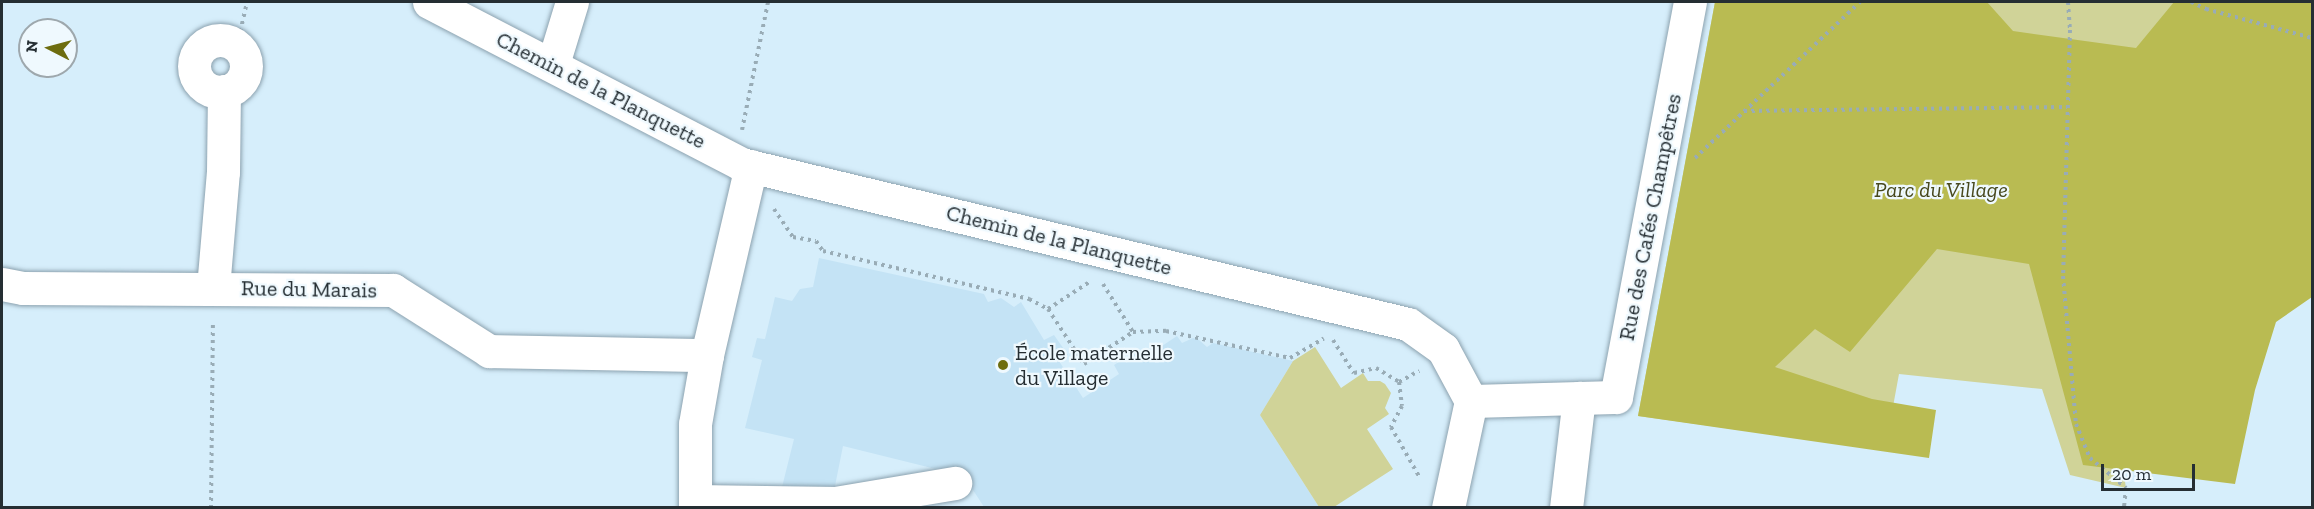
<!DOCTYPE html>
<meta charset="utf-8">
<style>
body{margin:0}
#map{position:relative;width:2314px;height:509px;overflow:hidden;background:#d6eefb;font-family:"Zilla Slab",serif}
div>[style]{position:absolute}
.built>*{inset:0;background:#c4e3f5}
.green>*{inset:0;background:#d0d398}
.forest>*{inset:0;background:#b9bb52}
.path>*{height:4px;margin-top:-2px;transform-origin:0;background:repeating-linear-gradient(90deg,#99acb6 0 3px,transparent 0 7.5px)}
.roads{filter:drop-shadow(0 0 2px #8ca2af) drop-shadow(0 0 2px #8ca2af)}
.minor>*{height:33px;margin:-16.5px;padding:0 16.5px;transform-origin:16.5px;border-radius:16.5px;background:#fff}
.minor>.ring{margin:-16.5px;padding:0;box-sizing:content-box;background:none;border:33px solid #fff;border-radius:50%}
.dots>*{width:16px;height:16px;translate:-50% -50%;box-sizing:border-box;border:3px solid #eff9fe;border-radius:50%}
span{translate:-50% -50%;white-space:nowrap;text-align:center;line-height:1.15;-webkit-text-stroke:4.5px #eff9fe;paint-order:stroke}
.street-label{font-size:22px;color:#252e33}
.park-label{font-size:22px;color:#48491e;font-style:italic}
.poi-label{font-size:22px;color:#252e33}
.left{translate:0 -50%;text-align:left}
.frame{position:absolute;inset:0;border:3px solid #252e33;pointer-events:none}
.north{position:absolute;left:18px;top:18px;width:60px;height:60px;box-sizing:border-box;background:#eff9fe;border:2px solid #9ea8ad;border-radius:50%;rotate:276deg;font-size:16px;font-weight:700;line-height:24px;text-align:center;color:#252e33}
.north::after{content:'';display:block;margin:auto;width:21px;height:27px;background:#6d6d0f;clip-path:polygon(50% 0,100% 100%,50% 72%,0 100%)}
.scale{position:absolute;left:2101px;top:464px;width:94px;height:27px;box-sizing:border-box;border:3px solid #252e33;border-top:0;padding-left:8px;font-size:18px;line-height:21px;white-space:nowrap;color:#252e33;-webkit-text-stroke:4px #eff9fe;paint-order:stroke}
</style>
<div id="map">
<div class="built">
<div style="clip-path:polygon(819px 258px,984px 294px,988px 302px,1001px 298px,1014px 307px,1021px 302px,1044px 340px,1054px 335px,1068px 355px,1059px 361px,1083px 398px,1119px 374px,1114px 365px,1135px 352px,1141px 360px,1177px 336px,1182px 343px,1193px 338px,1199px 340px,1207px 347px,1213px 343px,1293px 361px,1260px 415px,1319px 507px,984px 507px,964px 476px,843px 446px,835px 486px,782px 487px,794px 439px,745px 428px,762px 360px,752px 357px,757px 338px,765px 339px,775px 297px,792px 301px,800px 289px,813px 287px)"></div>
</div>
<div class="green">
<div style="clip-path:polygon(1715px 2px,2312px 2px,2104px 348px,2126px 488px,2070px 475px,2042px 389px,1899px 374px,1885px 450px,1638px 416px)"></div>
<div style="clip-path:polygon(1315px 347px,1341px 388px,1363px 373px,1368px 381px,1380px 381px,1385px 384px,1391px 393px,1385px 408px,1389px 414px,1367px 429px,1393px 469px,1334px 507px,1319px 507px,1260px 415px,1293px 361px)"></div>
</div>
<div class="forest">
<div style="clip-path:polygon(1715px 2px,1987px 2px,2013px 31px,2136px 48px,2174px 2px,2312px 2px,2312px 297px,2276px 322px,2255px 390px,2235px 484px,2083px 465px,2029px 264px,1937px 249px,1850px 352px,1815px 329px,1775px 367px,1872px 399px,1936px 410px,1929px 458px,1638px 416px)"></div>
</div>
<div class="path">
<div style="left:2068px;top:2px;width:28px;rotate:86deg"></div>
<div style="left:2070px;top:30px;width:246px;rotate:91.6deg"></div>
<div style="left:2063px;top:276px;width:149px;rotate:85deg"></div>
<div style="left:2076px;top:424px;width:37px;rotate:68deg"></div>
<div style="left:2090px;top:458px;width:47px;rotate:39.8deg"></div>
<div style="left:2126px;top:488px;width:20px;rotate:96deg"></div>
<div style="left:2191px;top:2px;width:17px;rotate:25deg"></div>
<div style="left:2206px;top:9px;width:110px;rotate:15.3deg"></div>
<div style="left:237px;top:46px;width:45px;rotate:-77.2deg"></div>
<div style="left:1744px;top:111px;width:323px;rotate:-0.7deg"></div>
<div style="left:742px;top:130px;width:131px;rotate:-78.5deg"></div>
<div style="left:1695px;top:158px;width:227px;rotate:-43.4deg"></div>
<div style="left:774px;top:209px;width:34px;rotate:56deg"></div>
<div style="left:793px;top:237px;width:23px;rotate:10deg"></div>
<div style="left:816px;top:241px;width:12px;rotate:55deg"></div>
<div style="left:823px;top:251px;width:212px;rotate:13.1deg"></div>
<div style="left:1029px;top:299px;width:21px;rotate:28deg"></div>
<div style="left:1048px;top:309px;width:51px;rotate:-33.1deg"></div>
<div style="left:1103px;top:284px;width:57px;rotate:58deg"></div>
<div style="left:1133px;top:332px;width:33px;rotate:-2deg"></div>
<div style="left:1166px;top:331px;width:127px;rotate:12.3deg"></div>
<div style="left:1290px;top:358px;width:39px;rotate:-30deg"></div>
<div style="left:1048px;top:309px;width:66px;rotate:56.8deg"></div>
<div style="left:1084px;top:364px;width:59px;rotate:-33.1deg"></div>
<div style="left:1333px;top:340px;width:39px;rotate:58deg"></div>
<div style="left:1354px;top:373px;width:23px;rotate:-13deg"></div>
<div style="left:1376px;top:368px;width:27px;rotate:31deg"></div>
<div style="left:1399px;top:382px;width:24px;rotate:83deg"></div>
<div style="left:1402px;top:406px;width:24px;rotate:118deg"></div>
<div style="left:1391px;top:427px;width:59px;rotate:60.4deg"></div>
<div style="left:1399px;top:382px;width:23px;rotate:-29deg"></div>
<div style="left:211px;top:508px;width:186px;rotate:-89.4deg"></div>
</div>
<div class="roads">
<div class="minor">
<div style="left:429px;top:2px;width:352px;rotate:27.4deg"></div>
<div style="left:741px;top:164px;width:686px;rotate:13.49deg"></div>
<div style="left:1408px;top:324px;width:43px;rotate:35.5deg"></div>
<div style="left:1443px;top:349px;width:59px;rotate:61.7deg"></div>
<div style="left:1471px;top:401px;width:145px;rotate:-1.6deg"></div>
<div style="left:1616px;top:397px;width:402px;rotate:-79.4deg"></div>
<div class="ring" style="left:194px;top:40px;width:19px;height:19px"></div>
<div style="left:553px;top:64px;width:65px;rotate:-73deg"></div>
<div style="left:2px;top:284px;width:21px;rotate:11deg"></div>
<div style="left:23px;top:288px;width:370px;rotate:0.3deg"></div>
<div style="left:393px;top:290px;width:114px;rotate:32.4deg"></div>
<div style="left:489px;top:351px;width:218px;rotate:1.1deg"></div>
<div style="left:213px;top:288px;width:116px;rotate:-85.1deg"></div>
<div style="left:223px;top:172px;width:81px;rotate:-89.3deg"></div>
<div style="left:695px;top:501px;width:140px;rotate:0.8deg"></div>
<div style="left:835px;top:503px;width:122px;rotate:-9.5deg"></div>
<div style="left:695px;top:508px;width:84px;rotate:-90deg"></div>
<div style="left:695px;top:424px;width:70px;rotate:-80.1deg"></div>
<div style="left:707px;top:355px;width:194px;rotate:-76.9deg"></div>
<div style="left:1448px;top:508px;width:109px;rotate:-77.9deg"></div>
<div style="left:1566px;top:508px;width:111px;rotate:-83.3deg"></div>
</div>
</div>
<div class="dots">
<div style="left:1003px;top:365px;background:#6d6d0f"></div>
</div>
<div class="street-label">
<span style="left:601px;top:90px;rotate:27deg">Chemin de la Planquette</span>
<span style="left:1650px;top:217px;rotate:-79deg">Rue des Cafés Champêtres</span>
<span style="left:1059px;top:240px;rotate:14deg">Chemin de la Planquette</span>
<span style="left:309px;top:289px;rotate:1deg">Rue du Marais</span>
</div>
<div class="park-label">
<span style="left:1941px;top:190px">Parc du Village</span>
</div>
<div class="poi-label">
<span class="left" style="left:1015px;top:365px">École maternelle<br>du Village</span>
</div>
<div class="frame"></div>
<div class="north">N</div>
<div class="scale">20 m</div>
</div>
